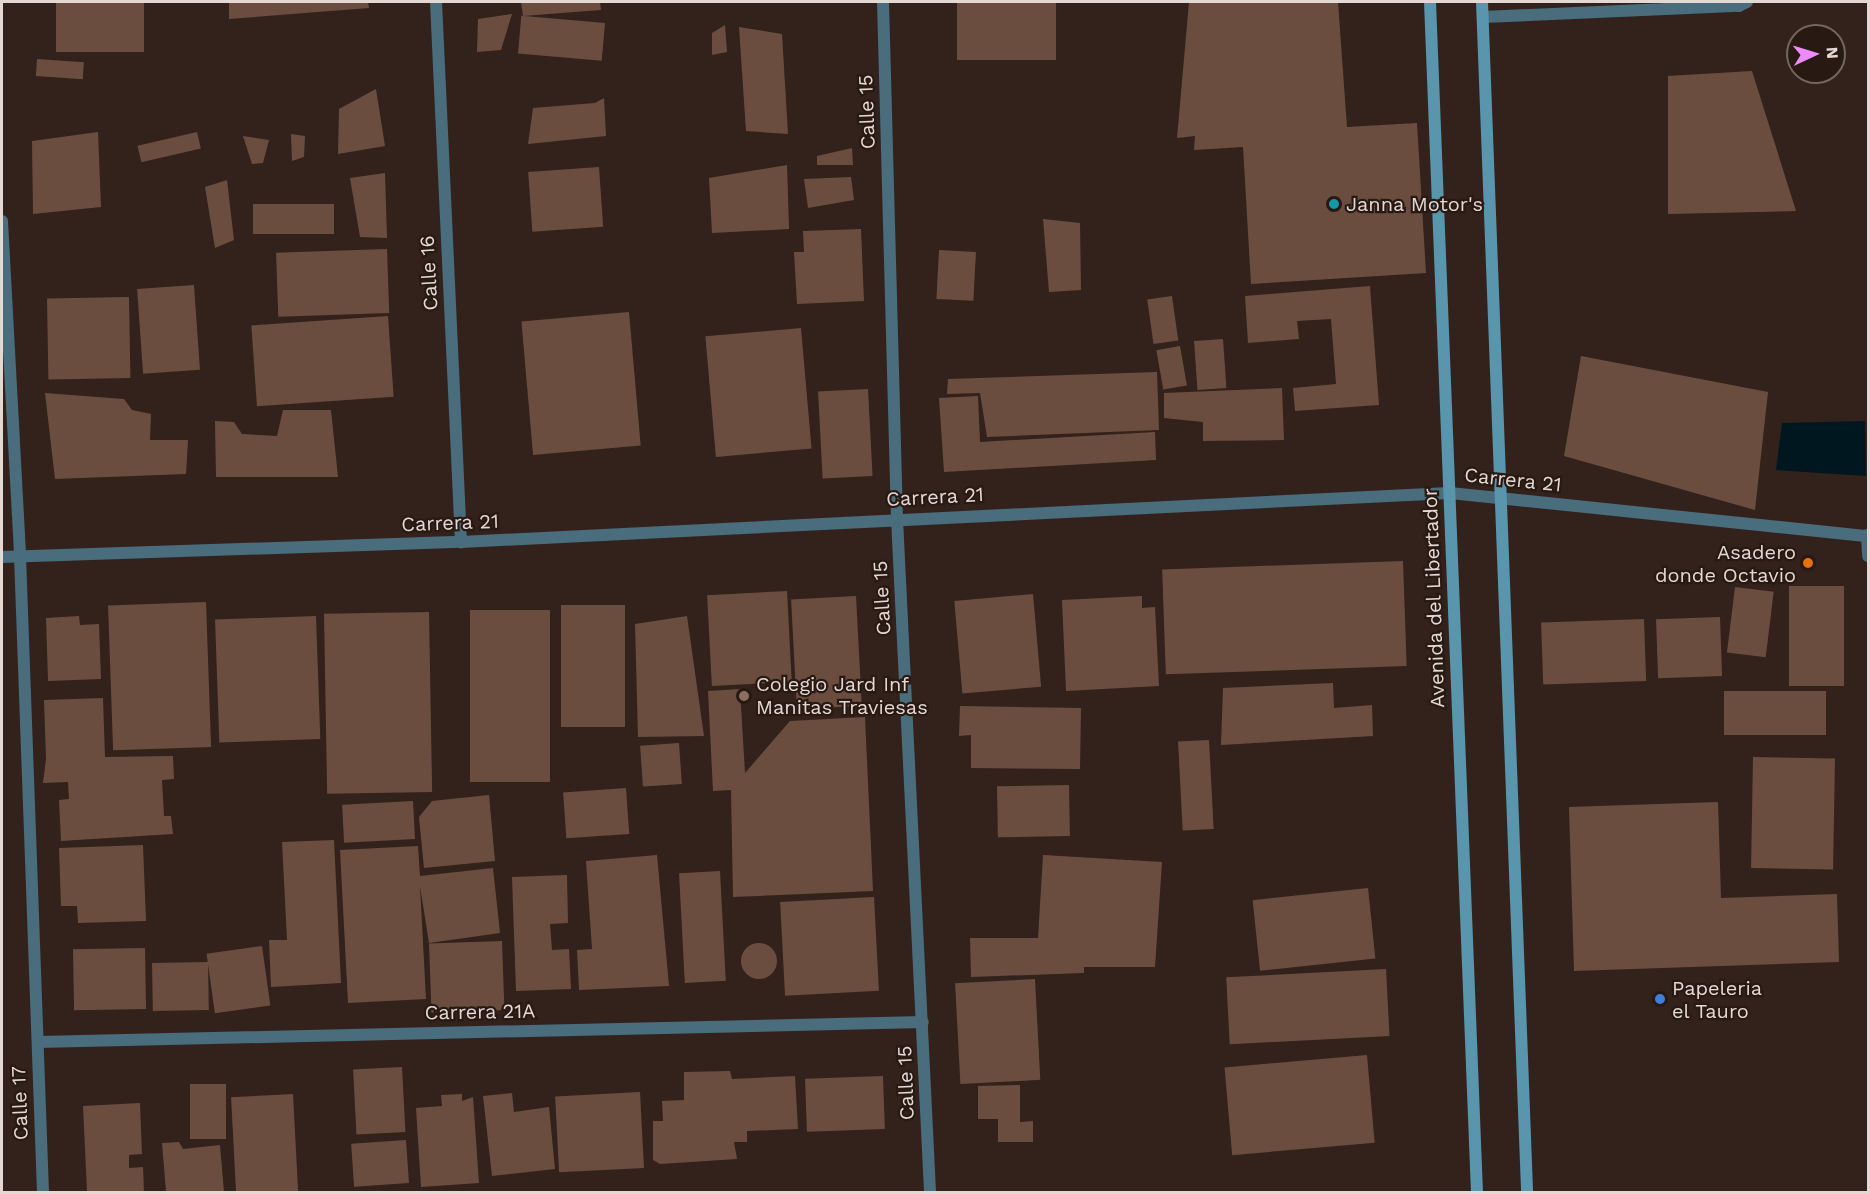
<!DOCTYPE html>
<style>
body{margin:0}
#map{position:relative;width:1870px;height:1194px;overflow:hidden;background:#32221b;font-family:"Work Sans",sans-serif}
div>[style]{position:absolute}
.water>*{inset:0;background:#001720}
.building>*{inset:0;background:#6b4d40;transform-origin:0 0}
.round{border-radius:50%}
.street>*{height:12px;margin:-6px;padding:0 6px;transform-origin:6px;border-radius:6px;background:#496d7c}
.secondary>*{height:12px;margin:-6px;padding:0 6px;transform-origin:6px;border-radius:6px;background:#5995ad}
.dots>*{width:16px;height:16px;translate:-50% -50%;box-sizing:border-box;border:3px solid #281912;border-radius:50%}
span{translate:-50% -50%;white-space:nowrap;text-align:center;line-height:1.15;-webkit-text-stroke:4.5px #281912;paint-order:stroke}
.street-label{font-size:20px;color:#e4d8d3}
.poi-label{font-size:20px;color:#e4d8d3}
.left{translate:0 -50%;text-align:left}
.right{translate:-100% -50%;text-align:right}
.frame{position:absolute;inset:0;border:3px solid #e4d8d3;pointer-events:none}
.north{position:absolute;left:1786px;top:24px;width:60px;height:60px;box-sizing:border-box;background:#281912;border:2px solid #73655f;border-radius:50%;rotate:86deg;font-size:16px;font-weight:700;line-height:24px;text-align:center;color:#e4d8d3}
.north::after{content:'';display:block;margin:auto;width:21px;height:27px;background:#ed8cf9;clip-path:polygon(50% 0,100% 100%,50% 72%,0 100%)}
</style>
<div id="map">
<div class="water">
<div style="clip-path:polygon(1865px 421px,1866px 476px,1776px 470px,1782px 423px)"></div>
</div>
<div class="building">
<div style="left:56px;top:2px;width:88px;height:50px"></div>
<div style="clip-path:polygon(229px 2px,368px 2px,369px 8px,229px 19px)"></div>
<div style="clip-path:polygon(521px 2px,600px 2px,601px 10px,523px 16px)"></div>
<div style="left:957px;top:2px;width:99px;height:58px"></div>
<div style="clip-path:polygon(1189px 2px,1338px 2px,1347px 127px,1417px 123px,1426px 273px,1251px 284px,1243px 147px,1194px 150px,1195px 136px,1177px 138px)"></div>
<div style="clip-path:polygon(512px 14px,501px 50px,477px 52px,478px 19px)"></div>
<div style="left:605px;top:23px;width:38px;height:84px;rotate:95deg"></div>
<div style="clip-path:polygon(725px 25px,727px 52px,712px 55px,712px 33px)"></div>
<div style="clip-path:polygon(739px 27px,782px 34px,788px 134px,746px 131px)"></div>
<div style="left:37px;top:59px;width:47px;height:17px;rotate:4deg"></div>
<div style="clip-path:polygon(1752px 71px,1796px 211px,1668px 214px,1668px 76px)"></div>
<div style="clip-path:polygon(376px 89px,385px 146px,338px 154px,339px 109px)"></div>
<div style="clip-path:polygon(604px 98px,606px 136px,528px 144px,533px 108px,595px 103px)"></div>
<div style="clip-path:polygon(98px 132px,101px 207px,33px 214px,32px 141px)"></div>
<div style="left:197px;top:132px;width:17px;height:61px;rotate:77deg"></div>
<div style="clip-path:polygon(291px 134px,305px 136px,304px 157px,292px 161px)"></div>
<div style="clip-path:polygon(243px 136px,269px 140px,263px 163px,252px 164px)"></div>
<div style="clip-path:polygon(852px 148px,853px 165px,817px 165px,817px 156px)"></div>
<div style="clip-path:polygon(787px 165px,789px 229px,712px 233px,709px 178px)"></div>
<div style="left:599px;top:167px;width:60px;height:71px;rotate:86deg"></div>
<div style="clip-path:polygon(385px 173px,387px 238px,360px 237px,350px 178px)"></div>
<div style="clip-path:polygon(851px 177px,854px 200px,808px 208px,804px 179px)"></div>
<div style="clip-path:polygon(227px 180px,234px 240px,215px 248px,205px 187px)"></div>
<div style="left:334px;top:204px;width:30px;height:81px;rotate:90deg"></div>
<div style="clip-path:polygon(1043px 219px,1080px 223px,1081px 290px,1049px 292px)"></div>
<div style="clip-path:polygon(861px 229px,864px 301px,797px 304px,794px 252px,804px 252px,803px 231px)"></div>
<div style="left:387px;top:249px;width:64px;height:111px;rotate:88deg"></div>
<div style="left:939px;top:250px;width:37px;height:49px;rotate:3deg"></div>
<div style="left:194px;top:285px;width:85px;height:57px;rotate:86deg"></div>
<div style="clip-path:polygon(1370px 286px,1379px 405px,1295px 411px,1293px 388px,1336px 384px,1331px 319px,1297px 321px,1299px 339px,1248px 343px,1245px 296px)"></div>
<div style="left:1172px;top:296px;width:45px;height:25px;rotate:82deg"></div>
<div style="left:129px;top:297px;width:81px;height:82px;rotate:89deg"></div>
<div style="left:629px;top:312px;width:134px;height:108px;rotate:85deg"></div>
<div style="left:388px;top:316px;width:81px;height:137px;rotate:86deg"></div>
<div style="left:801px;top:328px;width:121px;height:96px;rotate:85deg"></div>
<div style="left:1223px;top:339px;width:49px;height:29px;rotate:86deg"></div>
<div style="left:1180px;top:346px;width:40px;height:24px;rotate:80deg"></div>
<div style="clip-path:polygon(1581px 356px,1768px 392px,1755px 510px,1564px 456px)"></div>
<div style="clip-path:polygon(1157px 372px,1159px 430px,987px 437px,980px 393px,947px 394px,948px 379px)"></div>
<div style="clip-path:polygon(1282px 388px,1284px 440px,1203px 441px,1203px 422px,1164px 418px,1164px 393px)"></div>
<div style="left:868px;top:389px;width:87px;height:50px;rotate:87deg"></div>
<div style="clip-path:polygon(45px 393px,124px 399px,132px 410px,151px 414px,150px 440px,188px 440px,186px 474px,55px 479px)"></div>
<div style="clip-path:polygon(978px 396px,980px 442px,1155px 432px,1156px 460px,944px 472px,939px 398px)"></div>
<div style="clip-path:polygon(283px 410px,331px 410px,338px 477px,216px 477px,215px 421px,234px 422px,242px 434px,277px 436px)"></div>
<div style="left:1403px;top:561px;width:105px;height:241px;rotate:88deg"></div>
<div style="left:1789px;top:586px;width:55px;height:100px"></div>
<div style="left:1735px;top:587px;width:39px;height:66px;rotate:7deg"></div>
<div style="left:787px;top:591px;width:91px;height:80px;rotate:87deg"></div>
<div style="left:1033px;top:594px;width:93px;height:79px;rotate:85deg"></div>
<div style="left:856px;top:596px;width:110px;height:65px;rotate:87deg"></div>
<div style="clip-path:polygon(1142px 596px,1142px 608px,1155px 607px,1159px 686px,1066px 691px,1062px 600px)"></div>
<div style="left:206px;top:602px;width:145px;height:98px;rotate:88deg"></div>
<div style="left:561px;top:605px;width:64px;height:122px"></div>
<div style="left:470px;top:610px;width:80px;height:172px"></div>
<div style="left:429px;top:612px;width:180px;height:105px;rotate:89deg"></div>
<div style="clip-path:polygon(79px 616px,80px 625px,99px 624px,101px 679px,48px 681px,46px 618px)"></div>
<div style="left:316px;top:616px;width:123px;height:101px;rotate:88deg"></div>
<div style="clip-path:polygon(687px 616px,704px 736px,638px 737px,635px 624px)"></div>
<div style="left:1720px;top:617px;width:59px;height:64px;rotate:88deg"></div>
<div style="left:1644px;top:619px;width:62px;height:103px;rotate:88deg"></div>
<div style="clip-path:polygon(1333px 683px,1334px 708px,1372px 705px,1373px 736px,1221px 745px,1223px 688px)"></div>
<div style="clip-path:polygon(740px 689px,745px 773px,790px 721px,865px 717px,873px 891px,733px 897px,731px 790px,713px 791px,708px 691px)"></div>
<div style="left:1826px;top:691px;width:44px;height:102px;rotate:90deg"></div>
<div style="clip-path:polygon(103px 698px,105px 757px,173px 756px,174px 779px,162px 780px,164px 816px,171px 816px,173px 834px,61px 841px,59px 800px,69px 799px,68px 782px,43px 783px,46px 759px,44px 700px)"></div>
<div style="clip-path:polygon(960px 706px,1081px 708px,1080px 769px,971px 768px,971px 735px,959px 736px)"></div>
<div style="left:1209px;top:740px;width:89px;height:31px;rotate:87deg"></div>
<div style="left:679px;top:743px;width:41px;height:39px;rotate:86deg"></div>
<div style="left:1753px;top:757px;width:82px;height:111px;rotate:1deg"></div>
<div style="left:1069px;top:785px;width:51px;height:72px;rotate:89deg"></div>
<div style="left:626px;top:788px;width:46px;height:63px;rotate:86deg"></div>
<div style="clip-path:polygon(489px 795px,495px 861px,424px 868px,419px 817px,432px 801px)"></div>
<div style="left:413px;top:801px;width:38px;height:71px;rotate:87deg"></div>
<div style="clip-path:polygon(1718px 802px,1721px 898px,1837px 894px,1839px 962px,1574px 971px,1569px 807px)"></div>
<div style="clip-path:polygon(334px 840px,341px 983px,271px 987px,269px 940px,287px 940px,282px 842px)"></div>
<div style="clip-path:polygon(143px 845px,146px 921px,78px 923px,77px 906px,61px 906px,59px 848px)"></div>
<div style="clip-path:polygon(418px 846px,420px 876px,493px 868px,500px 933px,429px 943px,420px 886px,426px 999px,348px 1003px,340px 850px)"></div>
<div style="clip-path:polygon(657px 855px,669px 986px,579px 990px,577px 950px,592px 949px,586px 861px)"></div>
<div style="clip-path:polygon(1043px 855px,1162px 862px,1155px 967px,1084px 967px,1084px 973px,971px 977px,970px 938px,1038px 938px)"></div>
<div style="left:720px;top:871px;width:110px;height:41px;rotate:87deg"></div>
<div style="clip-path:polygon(567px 875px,568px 923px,550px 924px,552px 950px,569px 949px,571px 989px,516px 991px,512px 877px)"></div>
<div style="left:1368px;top:888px;width:71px;height:116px;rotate:84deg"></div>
<div style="left:874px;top:897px;width:94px;height:94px;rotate:87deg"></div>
<div style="left:502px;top:941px;width:69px;height:73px;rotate:88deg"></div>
<div class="round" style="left:741px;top:943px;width:36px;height:36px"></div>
<div style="left:262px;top:946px;width:60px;height:56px;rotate:82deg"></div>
<div style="left:145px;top:948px;width:61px;height:72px;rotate:89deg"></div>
<div style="left:208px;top:962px;width:48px;height:56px;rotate:89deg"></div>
<div style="left:1386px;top:969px;width:67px;height:160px;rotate:87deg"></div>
<div style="left:1035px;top:979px;width:101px;height:80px;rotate:87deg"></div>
<div style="left:1367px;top:1055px;width:88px;height:143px;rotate:85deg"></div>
<div style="left:402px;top:1067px;width:65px;height:49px;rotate:87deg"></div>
<div style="clip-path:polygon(730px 1071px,732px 1079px,795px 1076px,798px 1129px,747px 1131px,747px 1142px,734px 1142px,737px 1159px,660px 1164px,653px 1160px,653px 1121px,663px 1121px,662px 1101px,684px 1100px,684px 1072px)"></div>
<div style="left:883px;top:1076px;width:53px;height:78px;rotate:88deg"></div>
<div style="left:190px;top:1084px;width:36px;height:55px"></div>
<div style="clip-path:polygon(1020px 1085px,1020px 1122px,1033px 1121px,1033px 1142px,998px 1142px,998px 1119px,978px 1119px,978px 1086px)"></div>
<div style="left:640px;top:1092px;width:76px;height:85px;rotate:87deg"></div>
<div style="clip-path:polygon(512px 1093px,514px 1112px,549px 1107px,555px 1169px,492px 1176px,483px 1096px)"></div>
<div style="left:293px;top:1094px;width:98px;height:62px;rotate:87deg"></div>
<div style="clip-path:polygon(462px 1094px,462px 1101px,473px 1097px,479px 1183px,421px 1187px,416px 1108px,442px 1106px,441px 1095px)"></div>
<div style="clip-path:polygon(140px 1103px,142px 1154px,129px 1155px,129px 1168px,143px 1167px,144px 1192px,87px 1192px,83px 1106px)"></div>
<div style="left:406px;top:1140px;width:43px;height:55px;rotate:86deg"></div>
<div style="clip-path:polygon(179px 1142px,183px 1149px,220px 1145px,224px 1192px,166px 1192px,162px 1143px)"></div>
</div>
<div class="street">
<div style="left:436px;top:2px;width:541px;rotate:87.35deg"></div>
<div style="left:883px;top:2px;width:517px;rotate:88.45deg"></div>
<div style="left:897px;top:519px;width:674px;rotate:87.19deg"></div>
<div style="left:1483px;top:17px;width:256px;rotate:-2.5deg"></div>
<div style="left:1739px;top:6px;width:9px;rotate:-27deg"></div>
<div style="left:2px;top:221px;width:335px;rotate:86.9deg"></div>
<div style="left:20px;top:556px;width:636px;rotate:87.93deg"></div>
<div style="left:1867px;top:535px;width:21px;rotate:87deg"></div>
<div style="left:2px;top:557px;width:459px;rotate:-1.9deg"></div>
<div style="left:461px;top:542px;width:990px;rotate:-2.84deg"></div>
<div style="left:1450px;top:493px;width:420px;rotate:5.9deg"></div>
<div style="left:38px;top:1042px;width:885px;rotate:-1.29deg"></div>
</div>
<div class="secondary">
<div style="left:1430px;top:2px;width:1191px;rotate:87.74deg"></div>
<div style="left:1482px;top:2px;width:1191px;rotate:87.83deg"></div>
</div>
<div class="dots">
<div style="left:1334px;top:204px;background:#0f9aa8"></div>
<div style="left:1808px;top:563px;background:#e8710a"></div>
<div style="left:744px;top:696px;background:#8d6e63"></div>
<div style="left:1660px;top:999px;background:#3f7fe0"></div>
</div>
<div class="street-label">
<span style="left:867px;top:112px;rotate:-92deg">Calle 15</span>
<span style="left:429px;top:273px;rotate:-93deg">Calle 16</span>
<span style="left:1513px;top:480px;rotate:6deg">Carrera 21</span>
<span style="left:935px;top:497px;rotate:-3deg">Carrera 21</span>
<span style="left:450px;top:523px;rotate:-2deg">Carrera 21</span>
<span style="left:882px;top:598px;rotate:-93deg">Calle 15</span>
<span style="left:1434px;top:598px;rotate:-92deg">Avenida del Libertador</span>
<span style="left:480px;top:1012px;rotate:-1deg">Carrera 21A</span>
<span style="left:906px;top:1083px;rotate:-92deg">Calle 15</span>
<span style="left:20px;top:1103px;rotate:-92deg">Calle 17</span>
</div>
<div class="poi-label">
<span class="left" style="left:1346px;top:204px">Janna Motor's</span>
<span class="right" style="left:1796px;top:564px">Asadero<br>donde Octavio</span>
<span class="left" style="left:756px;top:696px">Colegio Jard Inf<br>Manitas Traviesas</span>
<span class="left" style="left:1672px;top:1000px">Papeleria<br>el Tauro</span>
</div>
<div class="frame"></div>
<div class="north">N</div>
</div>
